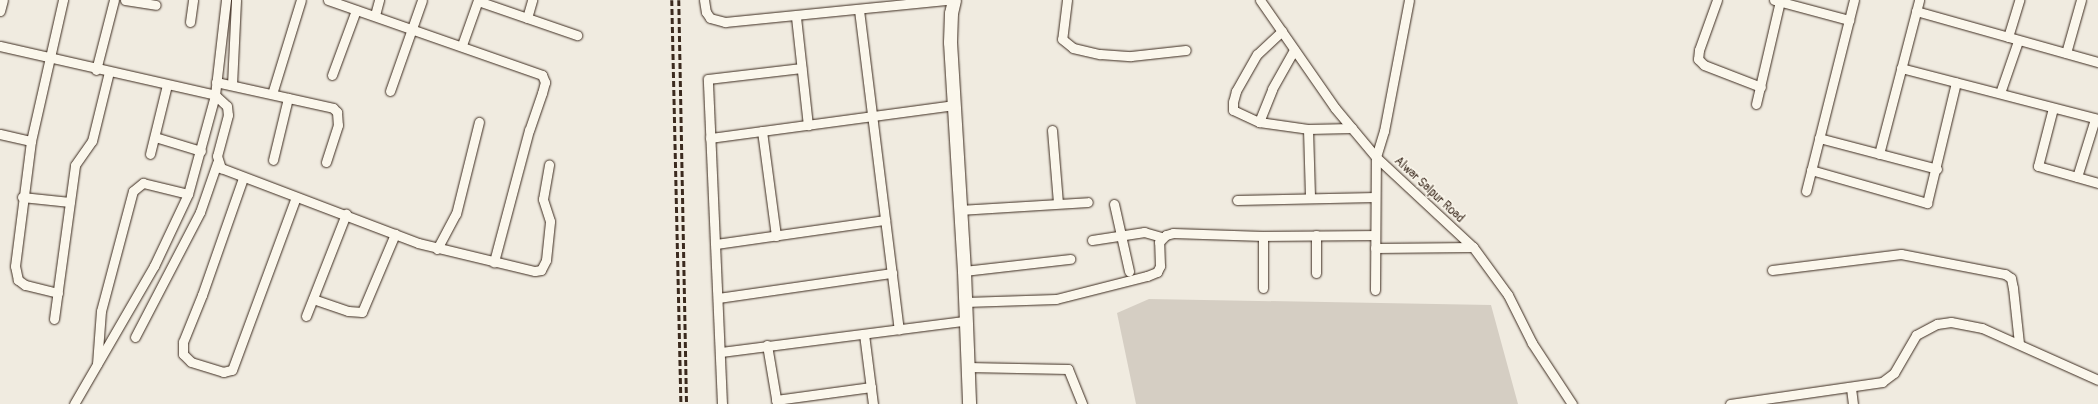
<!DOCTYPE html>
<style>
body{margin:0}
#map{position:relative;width:2098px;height:404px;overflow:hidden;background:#f0ebe0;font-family:Pangolin,sans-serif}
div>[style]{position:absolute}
.green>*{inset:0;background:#d5cec3}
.roads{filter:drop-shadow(0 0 1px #3b2a1e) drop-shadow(0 0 1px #3b2a1e)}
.street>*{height:9px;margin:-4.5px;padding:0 4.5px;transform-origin:4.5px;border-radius:4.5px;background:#fbf7ec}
.secondary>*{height:13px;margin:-6.5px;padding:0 6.5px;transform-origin:6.5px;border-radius:6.5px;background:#fbf7ec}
.rail>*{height:2.5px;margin-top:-1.25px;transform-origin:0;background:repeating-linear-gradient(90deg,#3b2a1e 0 6px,transparent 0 9px)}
span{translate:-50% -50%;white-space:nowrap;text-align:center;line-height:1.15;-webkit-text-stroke:3px #fbf7ec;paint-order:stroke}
.street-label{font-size:12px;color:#3b2a1e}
</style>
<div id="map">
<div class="green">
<div style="clip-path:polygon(1149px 299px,1491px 305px,1518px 404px,1136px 404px,1117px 313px)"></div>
</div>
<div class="roads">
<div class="street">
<div style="left:125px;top:0;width:31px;rotate:9deg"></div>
<div style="left:328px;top:0;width:227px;rotate:19.3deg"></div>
<div style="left:542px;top:75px;width:8px;rotate:67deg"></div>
<div style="left:545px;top:82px;width:11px;rotate:105deg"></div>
<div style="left:542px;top:93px;width:39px;rotate:109deg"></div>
<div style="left:529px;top:130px;width:137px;rotate:104.9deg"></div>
<div style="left:704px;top:0;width:12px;rotate:81deg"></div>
<div style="left:706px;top:12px;width:7px;rotate:56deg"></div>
<div style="left:710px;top:18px;width:16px;rotate:15deg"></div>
<div style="left:725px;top:22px;width:222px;rotate:-5.7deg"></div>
<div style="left:1067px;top:0;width:39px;rotate:97deg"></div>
<div style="left:1062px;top:39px;width:14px;rotate:39deg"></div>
<div style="left:1073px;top:48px;width:28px;rotate:13deg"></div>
<div style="left:1100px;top:54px;width:31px;rotate:4deg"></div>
<div style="left:1131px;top:56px;width:55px;rotate:-6.2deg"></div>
<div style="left:1260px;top:0;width:131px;rotate:55.2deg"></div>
<div style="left:1335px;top:108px;width:64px;rotate:50.1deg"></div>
<div style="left:1376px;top:157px;width:132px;rotate:42.9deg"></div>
<div style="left:1473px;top:247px;width:59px;rotate:53.9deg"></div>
<div style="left:1508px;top:295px;width:54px;rotate:63.4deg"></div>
<div style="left:1532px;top:343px;width:73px;rotate:56.7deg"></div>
<div style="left:1717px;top:0;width:53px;rotate:109.8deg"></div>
<div style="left:1699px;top:50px;width:9px;rotate:96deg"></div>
<div style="left:1698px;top:59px;width:8px;rotate:45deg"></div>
<div style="left:1704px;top:65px;width:61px;rotate:21.1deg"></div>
<div style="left:1774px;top:0;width:78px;rotate:14.9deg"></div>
<div style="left:478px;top:1px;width:105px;rotate:19deg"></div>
<div style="left:859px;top:10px;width:322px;rotate:82.9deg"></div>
<div style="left:0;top:11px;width:11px;rotate:-75deg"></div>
<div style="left:1916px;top:11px;width:189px;rotate:15.7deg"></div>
<div style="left:375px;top:15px;width:16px;rotate:-75deg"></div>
<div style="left:796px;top:17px;width:109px;rotate:83.7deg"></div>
<div style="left:527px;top:18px;width:19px;rotate:-74deg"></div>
<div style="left:190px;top:22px;width:22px;rotate:-82deg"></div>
<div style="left:1282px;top:31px;width:34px;rotate:137deg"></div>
<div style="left:1257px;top:54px;width:43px;rotate:119.6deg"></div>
<div style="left:1236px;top:91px;width:11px;rotate:105deg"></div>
<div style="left:1233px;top:102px;width:8px;rotate:90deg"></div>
<div style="left:1233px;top:110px;width:29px;rotate:25deg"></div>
<div style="left:1259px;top:122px;width:49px;rotate:8.1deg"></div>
<div style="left:1308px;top:129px;width:44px;rotate:-1.3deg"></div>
<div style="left:2008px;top:37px;width:39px;rotate:-73deg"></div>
<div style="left:462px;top:45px;width:48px;rotate:-70.4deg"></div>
<div style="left:0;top:46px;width:221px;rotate:12.8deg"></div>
<div style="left:215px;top:95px;width:16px;rotate:43deg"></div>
<div style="left:227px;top:106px;width:9px;rotate:84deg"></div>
<div style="left:228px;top:115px;width:42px;rotate:105deg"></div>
<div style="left:217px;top:156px;width:13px;rotate:72deg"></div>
<div style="left:221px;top:168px;width:211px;rotate:20.8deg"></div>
<div style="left:418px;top:243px;width:120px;rotate:13.5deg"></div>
<div style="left:535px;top:271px;width:6px;rotate:-9deg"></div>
<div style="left:541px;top:270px;width:11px;rotate:-63deg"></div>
<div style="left:546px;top:260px;width:39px;rotate:-84deg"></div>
<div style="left:550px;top:221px;width:23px;rotate:-108deg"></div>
<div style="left:543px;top:199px;width:35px;rotate:-80deg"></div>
<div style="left:2066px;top:53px;width:55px;rotate:-74.2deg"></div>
<div style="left:1901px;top:68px;width:203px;rotate:14.5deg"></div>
<div style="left:96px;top:70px;width:72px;rotate:-75.6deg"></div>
<div style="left:332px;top:75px;width:69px;rotate:-69.7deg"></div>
<div style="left:216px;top:82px;width:120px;rotate:12.5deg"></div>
<div style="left:333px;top:108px;width:6px;rotate:45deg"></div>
<div style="left:337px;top:112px;width:13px;rotate:86deg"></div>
<div style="left:338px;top:125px;width:39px;rotate:108deg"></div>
<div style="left:232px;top:85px;width:85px;rotate:-87.3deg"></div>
<div style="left:390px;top:91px;width:96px;rotate:-70.6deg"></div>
<div style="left:2000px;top:93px;width:55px;rotate:-70.9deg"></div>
<div style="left:272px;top:94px;width:98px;rotate:-72.9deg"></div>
<div style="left:1756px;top:104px;width:106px;rotate:-76.9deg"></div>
<div style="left:2053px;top:108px;width:60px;rotate:104.5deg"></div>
<div style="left:2038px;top:166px;width:62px;rotate:15.8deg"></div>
<div style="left:1259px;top:122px;width:35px;rotate:-68deg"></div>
<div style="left:1272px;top:89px;width:45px;rotate:-60.6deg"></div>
<div style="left:1308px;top:129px;width:69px;rotate:88.3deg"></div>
<div style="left:1052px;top:130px;width:73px;rotate:85.3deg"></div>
<div style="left:762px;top:131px;width:106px;rotate:82.4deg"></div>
<div style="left:0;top:134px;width:32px;rotate:13deg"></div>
<div style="left:155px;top:137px;width:48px;rotate:16.9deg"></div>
<div style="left:710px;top:138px;width:246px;rotate:-7.7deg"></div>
<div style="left:1819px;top:138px;width:122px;rotate:14.7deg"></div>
<div style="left:150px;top:154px;width:71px;rotate:-76.2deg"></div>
<div style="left:1879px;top:154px;width:159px;rotate:-75.4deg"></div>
<div style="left:273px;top:160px;width:64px;rotate:-76.4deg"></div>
<div style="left:1811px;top:170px;width:121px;rotate:15.9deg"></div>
<div style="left:1927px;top:203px;width:124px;rotate:-76.5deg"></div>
<div style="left:2077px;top:177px;width:61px;rotate:-72.8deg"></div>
<div style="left:243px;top:178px;width:124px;rotate:109.3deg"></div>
<div style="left:202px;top:295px;width:51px;rotate:112deg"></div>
<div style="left:183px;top:342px;width:12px;rotate:90deg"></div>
<div style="left:183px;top:354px;width:11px;rotate:45deg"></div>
<div style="left:191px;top:362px;width:34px;rotate:17deg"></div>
<div style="left:223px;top:372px;width:9px;rotate:-13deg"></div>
<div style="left:232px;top:370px;width:184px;rotate:-69.7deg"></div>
<div style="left:1806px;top:191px;width:197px;rotate:-75.9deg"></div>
<div style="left:22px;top:197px;width:48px;rotate:5.9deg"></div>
<div style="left:1237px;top:200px;width:138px;rotate:-1.2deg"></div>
<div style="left:1114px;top:204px;width:69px;rotate:77.4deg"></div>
<div style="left:959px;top:210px;width:129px;rotate:-3.5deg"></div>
<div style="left:1263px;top:236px;width:52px;rotate:90deg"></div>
<div style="left:1092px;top:240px;width:53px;rotate:-8.7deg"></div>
<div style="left:1144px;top:232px;width:19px;rotate:16deg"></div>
<div style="left:716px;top:244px;width:171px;rotate:-8.1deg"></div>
<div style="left:1375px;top:248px;width:98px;rotate:-0.6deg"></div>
<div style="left:437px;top:249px;width:40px;rotate:-62deg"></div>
<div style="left:456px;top:214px;width:95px;rotate:-76deg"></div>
<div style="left:1772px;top:270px;width:130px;rotate:-7.1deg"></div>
<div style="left:1901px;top:254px;width:106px;rotate:10.9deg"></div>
<div style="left:2005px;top:274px;width:7px;rotate:34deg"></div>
<div style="left:2011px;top:278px;width:10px;rotate:79deg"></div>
<div style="left:2013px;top:288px;width:55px;rotate:83.8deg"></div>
<div style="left:964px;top:271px;width:107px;rotate:-6.5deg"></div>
<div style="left:1316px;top:273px;width:38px;rotate:-90deg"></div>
<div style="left:1375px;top:290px;width:133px;rotate:-89.6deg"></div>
<div style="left:1376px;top:157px;width:27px;rotate:-73deg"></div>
<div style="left:1384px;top:131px;width:133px;rotate:-79.2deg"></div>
<div style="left:58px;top:293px;width:34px;rotate:-166deg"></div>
<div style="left:25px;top:285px;width:9px;rotate:-144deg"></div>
<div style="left:18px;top:280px;width:14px;rotate:-102deg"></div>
<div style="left:15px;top:266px;width:126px;rotate:-82.7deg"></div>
<div style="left:31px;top:141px;width:145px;rotate:-77.2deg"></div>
<div style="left:718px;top:298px;width:176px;rotate:-8.2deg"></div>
<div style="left:313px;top:299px;width:37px;rotate:19deg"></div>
<div style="left:348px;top:311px;width:14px;rotate:4deg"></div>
<div style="left:362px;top:312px;width:85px;rotate:-67.1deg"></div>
<div style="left:965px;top:302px;width:91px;rotate:-1.9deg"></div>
<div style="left:1056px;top:299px;width:94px;rotate:-14.2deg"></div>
<div style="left:1147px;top:276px;width:11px;rotate:-22deg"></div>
<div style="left:1157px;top:272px;width:7px;rotate:-63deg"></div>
<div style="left:1160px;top:266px;width:24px;rotate:-92deg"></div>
<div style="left:1159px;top:242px;width:10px;rotate:-45deg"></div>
<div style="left:1166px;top:235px;width:7px;rotate:-16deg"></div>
<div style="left:1173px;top:233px;width:90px;rotate:1.9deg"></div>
<div style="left:1263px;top:236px;width:112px;rotate:-0.5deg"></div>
<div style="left:306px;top:316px;width:110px;rotate:-68.6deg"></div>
<div style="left:54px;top:319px;width:155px;rotate:-82.2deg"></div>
<div style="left:75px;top:165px;width:29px;rotate:-55deg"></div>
<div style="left:92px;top:141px;width:71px;rotate:-76.2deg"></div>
<div style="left:864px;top:334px;width:71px;rotate:82.7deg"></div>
<div style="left:135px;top:337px;width:141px;rotate:-62.5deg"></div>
<div style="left:200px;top:212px;width:52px;rotate:-70.9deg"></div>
<div style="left:767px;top:345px;width:60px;rotate:80.4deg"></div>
<div style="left:721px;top:352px;width:245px;rotate:-7.3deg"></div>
<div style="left:97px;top:364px;width:53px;rotate:-85.7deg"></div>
<div style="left:101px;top:311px;width:124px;rotate:-75.1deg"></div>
<div style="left:133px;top:191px;width:13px;rotate:-39deg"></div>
<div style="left:143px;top:183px;width:46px;rotate:13.7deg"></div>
<div style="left:967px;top:367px;width:101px;rotate:1.1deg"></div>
<div style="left:1068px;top:369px;width:38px;rotate:68deg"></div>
<div style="left:1851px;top:388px;width:16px;rotate:83deg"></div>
<div style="left:776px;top:400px;width:96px;rotate:-7.8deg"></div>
<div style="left:74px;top:404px;width:160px;rotate:-59.9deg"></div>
<div style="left:154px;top:266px;width:80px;rotate:-64.7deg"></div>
<div style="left:188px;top:194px;width:103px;rotate:-74.7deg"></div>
<div style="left:215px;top:95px;width:96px;rotate:-83.4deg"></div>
<div style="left:722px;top:404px;width:325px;rotate:-92.5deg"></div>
<div style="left:708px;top:79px;width:94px;rotate:-6.7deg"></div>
<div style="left:1730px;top:404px;width:154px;rotate:-8.2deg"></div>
<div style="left:1882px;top:382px;width:15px;rotate:-37deg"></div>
<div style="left:1894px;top:373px;width:44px;rotate:-59.9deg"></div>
<div style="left:1916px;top:335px;width:24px;rotate:-28deg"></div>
<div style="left:1937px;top:324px;width:14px;rotate:-8deg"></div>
<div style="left:1951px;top:322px;width:32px;rotate:11deg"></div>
<div style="left:1982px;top:328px;width:127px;rotate:24.1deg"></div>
</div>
<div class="secondary">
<div style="left:954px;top:0;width:13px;rotate:103deg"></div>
<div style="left:951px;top:13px;width:29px;rotate:92deg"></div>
<div style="left:950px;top:42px;width:229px;rotate:86.5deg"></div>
<div style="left:964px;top:271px;width:133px;rotate:87.8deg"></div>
</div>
</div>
<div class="rail">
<div style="left:672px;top:0;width:404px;rotate:88.7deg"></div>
<div style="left:679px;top:0;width:404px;rotate:88.9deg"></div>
</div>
<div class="street-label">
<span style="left:1429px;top:190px;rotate:43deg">Alwar Salpur Road</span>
</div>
</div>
